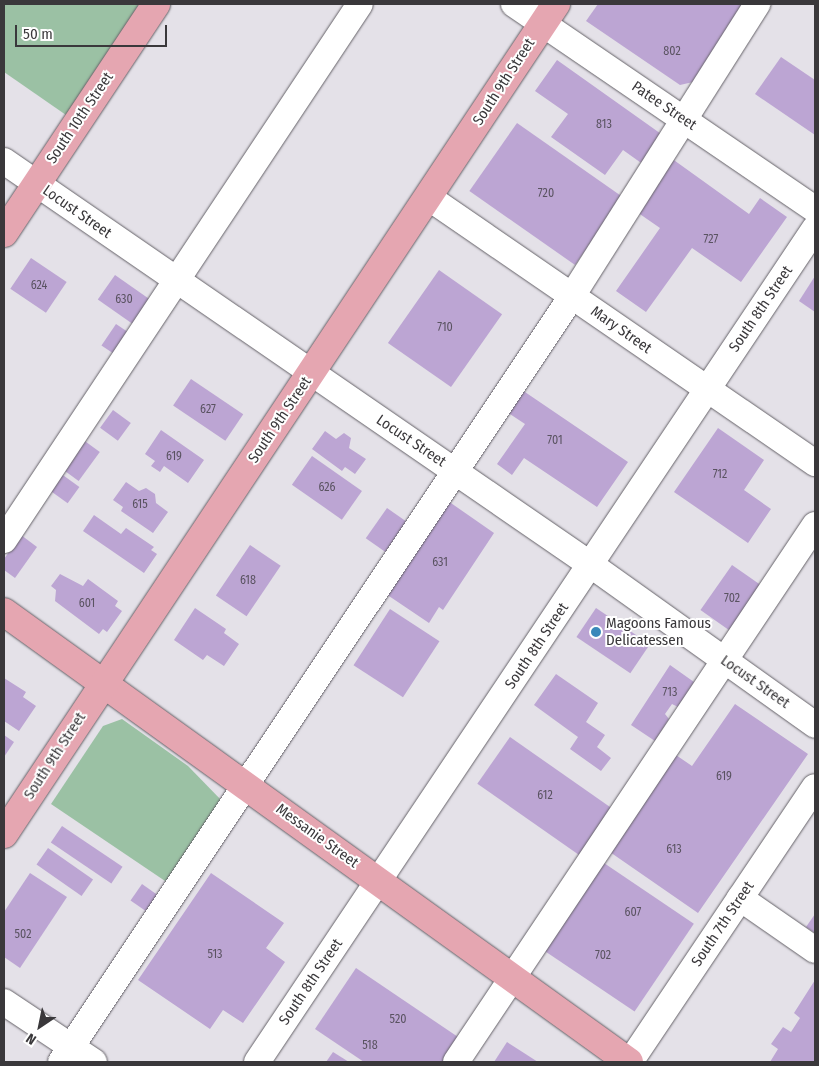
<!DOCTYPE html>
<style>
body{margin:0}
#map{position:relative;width:819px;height:1066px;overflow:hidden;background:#e4e1e8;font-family:"Fira Sans Condensed",sans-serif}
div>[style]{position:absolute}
.green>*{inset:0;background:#9bc1a4}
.building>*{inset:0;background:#bca5d3;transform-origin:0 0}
.roads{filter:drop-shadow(0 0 1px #656268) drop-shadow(0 0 1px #656268)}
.minor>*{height:26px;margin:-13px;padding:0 13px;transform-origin:13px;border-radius:13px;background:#fff}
.major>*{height:28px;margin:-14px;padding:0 14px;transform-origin:14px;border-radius:14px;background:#e5a6b1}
.dots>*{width:14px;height:14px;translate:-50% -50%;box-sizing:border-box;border:2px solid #fff;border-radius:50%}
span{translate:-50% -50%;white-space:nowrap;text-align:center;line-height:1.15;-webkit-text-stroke:4px #fff;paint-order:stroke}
.number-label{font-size:12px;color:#5a5361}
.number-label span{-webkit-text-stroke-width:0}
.street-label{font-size:15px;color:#3a383b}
.poi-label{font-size:15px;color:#3a383b}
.left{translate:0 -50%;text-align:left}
.frame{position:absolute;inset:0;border:5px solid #3a383b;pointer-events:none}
.north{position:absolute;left:15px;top:1001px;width:50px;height:50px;-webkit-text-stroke:4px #fff;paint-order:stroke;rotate:214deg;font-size:14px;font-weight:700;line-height:20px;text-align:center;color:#3a383b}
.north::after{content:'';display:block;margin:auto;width:18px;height:22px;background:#3a383b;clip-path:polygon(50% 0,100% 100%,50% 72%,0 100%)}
.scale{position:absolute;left:15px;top:25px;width:152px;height:22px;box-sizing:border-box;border:2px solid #3a383b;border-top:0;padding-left:6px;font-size:15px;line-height:18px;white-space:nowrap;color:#3a383b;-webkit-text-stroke:4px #fff;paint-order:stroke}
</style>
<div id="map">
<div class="green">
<div style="clip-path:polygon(4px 4px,142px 4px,66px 115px,4px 72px)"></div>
<div style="clip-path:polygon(122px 719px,188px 766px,224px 803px,171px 885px,51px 804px,103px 726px)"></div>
</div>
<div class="building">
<div style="clip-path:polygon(598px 4px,747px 4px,693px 82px,680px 85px,586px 21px)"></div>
<div style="clip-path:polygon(781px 57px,815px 80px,815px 135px,755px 94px)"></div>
<div style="clip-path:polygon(557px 60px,664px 136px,644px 165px,623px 150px,605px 175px,551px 137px,568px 114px,535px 91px)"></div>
<div style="left:517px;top:123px;width:129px;height:83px;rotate:35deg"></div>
<div style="clip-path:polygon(671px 158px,749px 214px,760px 198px,787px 217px,741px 282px,692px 248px,646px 312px,616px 291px,660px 228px,634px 210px)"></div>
<div style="left:31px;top:258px;width:43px;height:37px;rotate:34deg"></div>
<div style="left:439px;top:270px;width:77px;height:89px;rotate:35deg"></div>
<div style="left:115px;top:275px;width:44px;height:30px;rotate:35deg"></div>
<div style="clip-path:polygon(815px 276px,815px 312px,799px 301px)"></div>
<div style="left:116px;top:324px;width:18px;height:26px;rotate:34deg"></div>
<div style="left:191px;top:379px;width:63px;height:32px;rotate:34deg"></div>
<div style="clip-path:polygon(522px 390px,628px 462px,597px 507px,524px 458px,512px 475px,497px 464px,525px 424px,507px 412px)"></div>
<div style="left:113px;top:410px;width:22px;height:22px;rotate:36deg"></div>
<div style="clip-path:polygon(718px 428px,764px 460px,744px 490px,771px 509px,748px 543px,674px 492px)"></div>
<div style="clip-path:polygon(161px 430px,204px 460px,188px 483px,164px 466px,160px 472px,151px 466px,155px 461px,145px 454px)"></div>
<div style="clip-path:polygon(325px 431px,336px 439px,344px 433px,351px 438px,349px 448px,366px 459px,355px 474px,345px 467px,342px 471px,312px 449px)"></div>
<div style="left:82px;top:439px;width:22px;height:36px;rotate:36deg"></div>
<div style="left:312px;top:456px;width:61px;height:35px;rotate:35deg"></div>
<div style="left:60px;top:473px;width:24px;height:20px;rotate:36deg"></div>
<div style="clip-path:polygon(126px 482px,139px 491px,146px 488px,155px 494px,156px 503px,168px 512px,153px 533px,121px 511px,123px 507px,113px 500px)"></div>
<div style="clip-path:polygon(448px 501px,494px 533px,443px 610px,439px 607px,429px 623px,386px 594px)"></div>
<div style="left:387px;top:508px;width:24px;height:37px;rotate:35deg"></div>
<div style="clip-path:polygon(94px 515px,121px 534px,126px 528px,154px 547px,151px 550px,157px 554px,144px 573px,83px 531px)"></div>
<div style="clip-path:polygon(21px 535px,37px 547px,15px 578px,4px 570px,4px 559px)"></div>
<div style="left:250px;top:545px;width:37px;height:61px;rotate:34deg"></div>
<div style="left:732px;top:565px;width:39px;height:55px;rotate:35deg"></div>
<div style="clip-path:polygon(60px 574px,83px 586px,88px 579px,118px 601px,115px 606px,122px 611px,107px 632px,103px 629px,99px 634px,55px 601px,56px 590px,51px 586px)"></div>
<div style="clip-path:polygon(195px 608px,226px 629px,224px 633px,239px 644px,224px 666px,207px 655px,203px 660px,174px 640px)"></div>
<div style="left:596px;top:608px;width:65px;height:35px;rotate:34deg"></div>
<div style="left:390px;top:609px;width:59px;height:67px;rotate:33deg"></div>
<div style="clip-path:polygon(670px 665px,694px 682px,678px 707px,672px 704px,665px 714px,669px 719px,655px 741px,631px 725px)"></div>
<div style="clip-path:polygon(556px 674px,598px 703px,586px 722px,605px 735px,597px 747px,611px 758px,601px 771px,570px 749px,578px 737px,534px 705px)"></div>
<div style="clip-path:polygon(4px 678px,26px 692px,23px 697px,36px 706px,19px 731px,4px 721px)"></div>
<div style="clip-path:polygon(735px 704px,808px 754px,698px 913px,607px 850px,673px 753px,692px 766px)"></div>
<div style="clip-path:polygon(4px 735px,14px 742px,4px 757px)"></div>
<div style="left:510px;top:737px;width:126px;height:57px;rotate:35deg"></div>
<div style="left:62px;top:826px;width:73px;height:20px;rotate:34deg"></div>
<div style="left:48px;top:848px;width:55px;height:20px;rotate:35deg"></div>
<div style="left:601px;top:861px;width:112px;height:106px;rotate:34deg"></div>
<div style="clip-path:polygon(30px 873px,67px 897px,20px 968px,4px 957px,4px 912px)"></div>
<div style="clip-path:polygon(211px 873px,284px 923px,266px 948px,285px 962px,243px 1023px,223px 1010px,210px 1029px,138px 980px)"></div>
<div style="left:142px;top:884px;width:19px;height:20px;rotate:35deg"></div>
<div style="clip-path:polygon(815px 914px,815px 933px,806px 927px)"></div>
<div style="clip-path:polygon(356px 968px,461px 1039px,446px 1062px,364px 1062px,315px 1029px)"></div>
<div style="clip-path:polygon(815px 980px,815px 1062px,770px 1062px,778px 1049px,771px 1044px,783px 1027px,791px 1032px,800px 1018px,794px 1013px)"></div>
<div style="clip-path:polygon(507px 1042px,538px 1062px,494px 1062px)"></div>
<div style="clip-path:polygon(333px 1052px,349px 1062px,326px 1062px)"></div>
</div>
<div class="roads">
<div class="minor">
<div style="left:514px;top:4px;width:364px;rotate:34.3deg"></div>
<div style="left:4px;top:161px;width:713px;rotate:34.54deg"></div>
<div style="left:591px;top:565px;width:275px;rotate:35.5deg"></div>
<div style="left:428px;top:197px;width:470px;rotate:34.5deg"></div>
<div style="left:4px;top:540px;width:643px;rotate:-56.41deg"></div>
<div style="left:740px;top:898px;width:91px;rotate:34.7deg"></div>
<div style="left:4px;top:1002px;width:108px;rotate:33.7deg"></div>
<div style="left:61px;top:1062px;width:921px;rotate:-56.29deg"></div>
<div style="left:572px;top:296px;width:346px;rotate:-57.6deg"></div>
<div style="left:257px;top:1062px;width:1003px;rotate:-56.21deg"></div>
<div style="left:456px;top:1062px;width:646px;rotate:-56.24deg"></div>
<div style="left:630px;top:1062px;width:331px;rotate:-56.1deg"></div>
</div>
<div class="major">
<div style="left:4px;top:233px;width:275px;rotate:-56.4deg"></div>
<div style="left:4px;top:612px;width:770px;rotate:35.75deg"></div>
<div style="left:4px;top:834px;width:997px;rotate:-56.37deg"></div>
</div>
</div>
<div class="dots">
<div style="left:596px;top:632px;background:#3988ba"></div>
</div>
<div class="number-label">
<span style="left:672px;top:52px">802</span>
<span style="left:604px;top:125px">813</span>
<span style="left:546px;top:194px">720</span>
<span style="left:711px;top:240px">727</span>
<span style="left:39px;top:286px">624</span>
<span style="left:124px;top:300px">630</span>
<span style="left:445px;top:328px">710</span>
<span style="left:208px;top:410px">627</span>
<span style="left:555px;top:441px">701</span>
<span style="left:174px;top:457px">619</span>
<span style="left:720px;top:475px">712</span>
<span style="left:327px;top:488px">626</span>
<span style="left:140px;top:505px">615</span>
<span style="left:440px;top:563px">631</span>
<span style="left:248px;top:581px">618</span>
<span style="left:732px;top:599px">702</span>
<span style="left:87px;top:604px">601</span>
<span style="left:670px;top:693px">713</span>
<span style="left:724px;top:777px">619</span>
<span style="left:545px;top:796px">612</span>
<span style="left:674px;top:850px">613</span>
<span style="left:633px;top:913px">607</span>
<span style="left:23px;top:935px">502</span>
<span style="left:215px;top:955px">513</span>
<span style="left:603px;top:956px">702</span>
<span style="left:398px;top:1020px">520</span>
<span style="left:370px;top:1046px">518</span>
</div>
<div class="street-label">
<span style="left:504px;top:82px;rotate:-57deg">South 9th Street</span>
<span style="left:664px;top:106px;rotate:34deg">Patee Street</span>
<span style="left:80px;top:118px;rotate:-56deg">South 10th Street</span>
<span style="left:77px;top:212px;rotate:35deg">Locust Street</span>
<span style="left:761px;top:309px;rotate:-56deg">South 8th Street</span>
<span style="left:621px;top:330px;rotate:35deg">Mary Street</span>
<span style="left:280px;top:420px;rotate:-56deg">South 9th Street</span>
<span style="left:411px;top:441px;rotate:34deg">Locust Street</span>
<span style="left:537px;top:646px;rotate:-56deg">South 8th Street</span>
<span style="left:755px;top:682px;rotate:35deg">Locust Street</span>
<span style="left:55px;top:756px;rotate:-57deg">South 9th Street</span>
<span style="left:317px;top:836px;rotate:36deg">Messanie Street</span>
<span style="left:723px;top:924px;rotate:-56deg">South 7th Street</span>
<span style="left:311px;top:982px;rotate:-56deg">South 8th Street</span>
</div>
<div class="poi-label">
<span class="left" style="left:606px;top:632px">Magoons Famous<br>Delicatessen</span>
</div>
<div class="frame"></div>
<div class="north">N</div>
<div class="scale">50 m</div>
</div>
